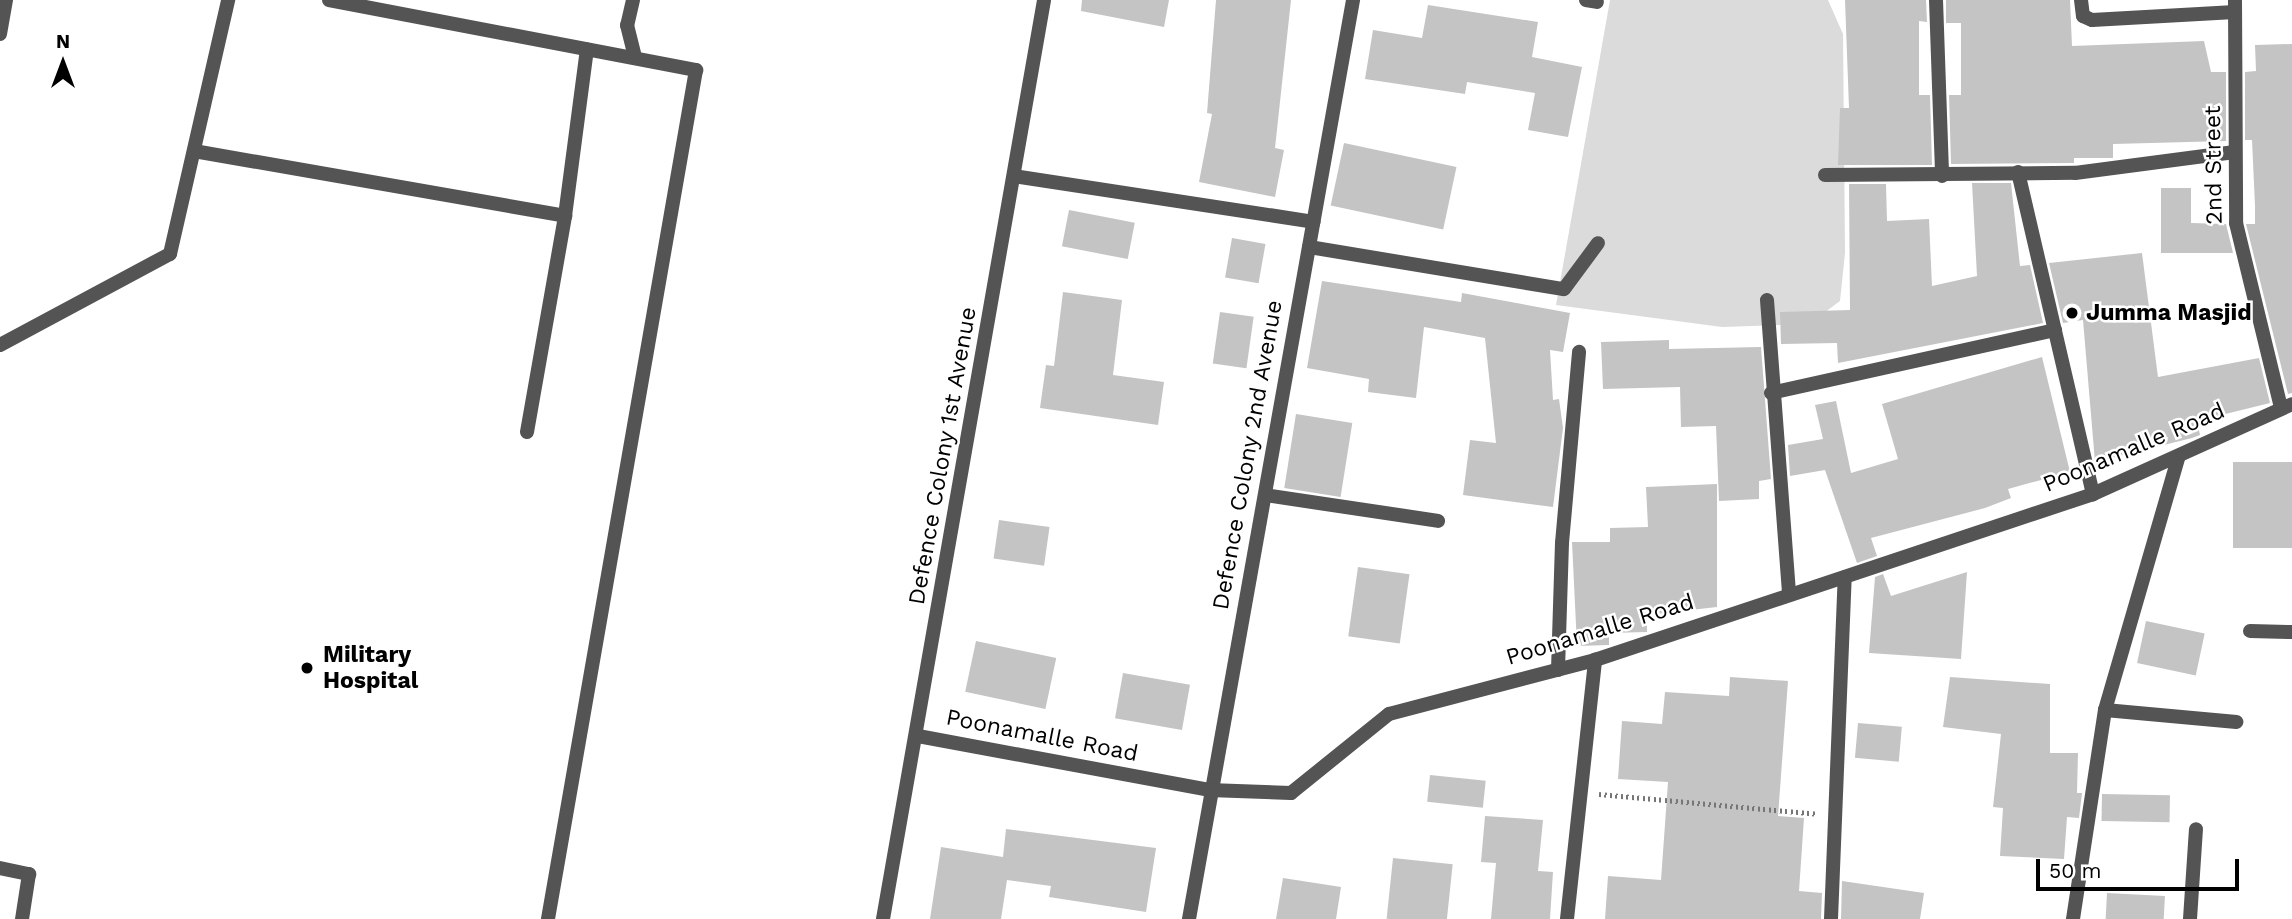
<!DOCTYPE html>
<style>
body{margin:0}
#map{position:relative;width:2292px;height:919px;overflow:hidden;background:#fff;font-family:"Work Sans",sans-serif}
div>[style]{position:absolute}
.green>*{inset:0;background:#dbdbdb}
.building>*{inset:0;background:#c4c4c4;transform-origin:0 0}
.path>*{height:4.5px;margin-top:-2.25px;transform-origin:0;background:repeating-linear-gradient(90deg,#767676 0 2px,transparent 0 5.5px)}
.service>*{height:14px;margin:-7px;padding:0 7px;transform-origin:7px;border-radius:7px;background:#545454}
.minor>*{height:14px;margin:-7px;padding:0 7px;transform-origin:7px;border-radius:7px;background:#545454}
.tertiary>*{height:14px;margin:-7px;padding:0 7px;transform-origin:7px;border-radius:7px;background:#545454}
.dots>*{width:19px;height:19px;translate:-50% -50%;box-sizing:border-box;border:4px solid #fff;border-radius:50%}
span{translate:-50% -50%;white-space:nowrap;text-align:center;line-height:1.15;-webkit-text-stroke:5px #fff;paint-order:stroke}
.street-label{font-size:23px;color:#000}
.poi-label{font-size:23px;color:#000;font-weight:700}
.left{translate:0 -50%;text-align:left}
.north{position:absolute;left:28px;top:28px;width:70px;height:70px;-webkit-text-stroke:5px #fff;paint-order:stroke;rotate:0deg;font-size:19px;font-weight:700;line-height:28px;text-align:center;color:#000}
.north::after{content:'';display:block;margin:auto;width:24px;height:32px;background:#000;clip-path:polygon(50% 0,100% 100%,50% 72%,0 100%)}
.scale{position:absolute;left:2036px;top:859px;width:203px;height:32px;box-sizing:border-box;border:4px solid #000;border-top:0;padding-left:9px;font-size:21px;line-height:24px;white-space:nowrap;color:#000;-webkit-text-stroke:5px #fff;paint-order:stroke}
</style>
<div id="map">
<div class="green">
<div style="clip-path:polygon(1610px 0,1828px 0,1843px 34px,1845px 253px,1840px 301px,1809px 324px,1722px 327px,1556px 305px)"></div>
</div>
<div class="building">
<div style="clip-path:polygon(1082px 0,1169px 0,1164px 27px,1081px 11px)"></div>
<div style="clip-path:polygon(1216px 0,1291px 0,1275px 148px,1284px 150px,1275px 197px,1199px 182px,1212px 114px,1207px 113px)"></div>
<div style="clip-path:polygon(1845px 0,1926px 0,1927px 22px,1919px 21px,1919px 95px,1930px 95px,1932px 165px,1838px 165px,1840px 108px,1849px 108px)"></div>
<div style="clip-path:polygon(1946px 0,2070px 0,2072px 46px,2204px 41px,2211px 72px,2226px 72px,2226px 141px,2113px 144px,2113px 158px,2074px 158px,2074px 163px,1951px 164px,1949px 95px,1961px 95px,1961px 23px,1946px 23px)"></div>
<div style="clip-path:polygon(1428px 5px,1538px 22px,1532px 57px,1582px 67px,1568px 137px,1528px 130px,1535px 93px,1467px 82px,1465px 94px,1365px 79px,1373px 30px,1422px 38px)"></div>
<div style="clip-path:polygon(2292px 44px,2292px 393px,2288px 394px,2246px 224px,2255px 224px,2255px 206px,2252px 140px,2245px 140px,2245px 72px,2256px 71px,2255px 45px)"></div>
<div style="left:1344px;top:143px;width:115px;height:64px;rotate:12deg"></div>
<div style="clip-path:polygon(1972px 183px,2011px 183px,2020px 266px,2030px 265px,2043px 323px,1838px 363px,1837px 343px,1781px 344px,1780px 312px,1850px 310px,1849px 184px,1886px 184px,1887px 221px,1929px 219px,1932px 286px,1977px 276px)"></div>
<div style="clip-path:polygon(2161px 188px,2191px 188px,2191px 223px,2226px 224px,2233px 253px,2161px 253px)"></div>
<div style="left:1069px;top:210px;width:67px;height:37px;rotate:11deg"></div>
<div style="left:1232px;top:238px;width:34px;height:40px;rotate:10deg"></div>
<div style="clip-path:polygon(2142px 253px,2158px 377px,2259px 358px,2270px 403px,2197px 421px,2200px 435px,2192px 438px,2095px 462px,2083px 320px,2063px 323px,2049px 263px)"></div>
<div style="clip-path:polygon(1322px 281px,1461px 302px,1462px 293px,1570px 313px,1563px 352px,1550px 350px,1553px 400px,1559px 399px,1563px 428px,1553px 507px,1463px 495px,1470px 440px,1496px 443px,1485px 338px,1424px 327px,1416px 398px,1368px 392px,1369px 379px,1307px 368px)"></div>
<div style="clip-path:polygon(1063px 292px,1122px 300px,1113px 375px,1164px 382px,1158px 425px,1040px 408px,1046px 365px,1054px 366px)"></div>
<div style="left:1220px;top:312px;width:34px;height:52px;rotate:8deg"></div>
<div style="clip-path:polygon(1669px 340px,1669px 349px,1761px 347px,1771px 479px,1759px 481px,1759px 499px,1719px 501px,1716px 426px,1681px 427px,1680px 387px,1603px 389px,1601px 342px)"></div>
<div style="clip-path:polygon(2042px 357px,2070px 472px,2008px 489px,2011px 498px,1985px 508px,1871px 538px,1877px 556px,1857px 563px,1825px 470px,1790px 476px,1788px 445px,1823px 439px,1815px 405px,1836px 401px,1851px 473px,1898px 459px,1882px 404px)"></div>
<div style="left:1296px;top:414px;width:57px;height:75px;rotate:9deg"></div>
<div style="left:2292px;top:462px;width:86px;height:59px;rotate:90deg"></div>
<div style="clip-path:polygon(1717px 484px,1717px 607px,1647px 615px,1647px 632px,1609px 633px,1609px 645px,1577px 646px,1572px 542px,1610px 542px,1610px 528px,1648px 527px,1646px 487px)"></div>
<div style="left:999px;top:520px;width:51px;height:39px;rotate:8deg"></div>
<div style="left:1358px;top:567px;width:52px;height:70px;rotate:8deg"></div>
<div style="clip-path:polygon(1967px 572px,1961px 659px,1869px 653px,1875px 577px,1883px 574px,1891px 596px)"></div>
<div style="left:2146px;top:621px;width:60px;height:43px;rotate:12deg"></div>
<div style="left:976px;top:641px;width:82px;height:52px;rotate:12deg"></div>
<div style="left:1123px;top:673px;width:68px;height:46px;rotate:10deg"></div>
<div style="clip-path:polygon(1730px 677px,1788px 681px,1778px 816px,1804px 818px,1799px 891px,1822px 893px,1821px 919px,1605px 919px,1608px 876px,1661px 880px,1668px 782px,1618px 779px,1622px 721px,1662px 724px,1665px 692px,1729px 696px)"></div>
<div style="clip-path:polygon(1950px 677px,2050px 684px,2050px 753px,2078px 753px,2077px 793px,2082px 793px,2079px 818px,2067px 817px,2064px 859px,2000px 856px,2003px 808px,1993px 807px,2001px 734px,1943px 727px)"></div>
<div style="left:1858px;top:723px;width:44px;height:35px;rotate:5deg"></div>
<div style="left:1430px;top:775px;width:56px;height:27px;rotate:6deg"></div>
<div style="left:2102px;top:794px;width:68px;height:27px;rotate:1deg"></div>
<div style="clip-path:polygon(1485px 816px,1543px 820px,1538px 871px,1553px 872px,1550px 919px,1491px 919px,1496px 863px,1481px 862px)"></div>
<div style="clip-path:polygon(1006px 829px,1156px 848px,1146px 912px,1049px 897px,1051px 886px,1007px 880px,1001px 919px,930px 919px,941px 847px,1003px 857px)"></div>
<div style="left:1393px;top:858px;width:60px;height:61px;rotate:6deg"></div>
<div style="clip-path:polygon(1283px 878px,1341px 887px,1336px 919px,1276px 919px)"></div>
<div style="clip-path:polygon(1842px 881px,1924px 893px,1920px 919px,1841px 919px)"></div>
<div style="left:2107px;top:893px;width:58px;height:26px;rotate:3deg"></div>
</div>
<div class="path">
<div style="left:1599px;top:794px;width:219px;rotate:5.2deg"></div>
</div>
<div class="service">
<div style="left:329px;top:0;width:374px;rotate:10.8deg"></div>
<div style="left:696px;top:70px;width:862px;rotate:99.89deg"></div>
<div style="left:633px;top:0;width:26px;rotate:103deg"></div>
<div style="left:627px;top:25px;width:34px;rotate:76deg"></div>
<div style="left:0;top:34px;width:35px;rotate:-80deg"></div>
<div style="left:194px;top:151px;width:377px;rotate:9.9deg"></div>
<div style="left:565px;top:216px;width:168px;rotate:-82.5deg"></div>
<div style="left:0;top:345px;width:193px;rotate:-28.2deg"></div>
<div style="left:170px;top:254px;width:261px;rotate:-77.1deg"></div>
<div style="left:527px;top:432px;width:219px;rotate:-80deg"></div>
<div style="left:0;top:868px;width:30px;rotate:12deg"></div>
<div style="left:29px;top:874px;width:46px;rotate:98.8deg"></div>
</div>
<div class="minor">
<div style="left:1586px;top:0;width:11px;rotate:10deg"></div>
<div style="left:1936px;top:0;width:176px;rotate:88deg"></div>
<div style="left:2081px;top:0;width:16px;rotate:83deg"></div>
<div style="left:2083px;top:16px;width:10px;rotate:24deg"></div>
<div style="left:2092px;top:20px;width:143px;rotate:-3.2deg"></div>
<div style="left:2235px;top:0;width:223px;rotate:89.7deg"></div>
<div style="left:2236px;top:223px;width:190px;rotate:76.3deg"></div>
<div style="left:2018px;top:172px;width:331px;rotate:76.9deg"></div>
<div style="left:1825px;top:175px;width:250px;rotate:-0.5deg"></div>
<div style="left:2075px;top:173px;width:161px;rotate:-7.5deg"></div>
<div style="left:1014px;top:176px;width:303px;rotate:8.7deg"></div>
<div style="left:1309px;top:247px;width:258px;rotate:9.4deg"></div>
<div style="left:1564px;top:289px;width:57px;rotate:-53.5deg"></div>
<div style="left:1767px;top:300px;width:293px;rotate:85.7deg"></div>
<div style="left:1771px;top:393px;width:291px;rotate:-12.5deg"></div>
<div style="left:1265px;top:495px;width:175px;rotate:8.5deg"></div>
<div style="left:2250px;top:631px;width:42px;rotate:1.4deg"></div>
<div style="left:1558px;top:670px;width:127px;rotate:-88.2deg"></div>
<div style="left:1562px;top:543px;width:192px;rotate:-84.9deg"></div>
<div style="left:2105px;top:710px;width:132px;rotate:5.2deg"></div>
<div style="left:1189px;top:919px;width:934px;rotate:-79.88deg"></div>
<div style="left:1567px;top:919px;width:261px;rotate:-83.8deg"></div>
<div style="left:1831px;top:919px;width:342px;rotate:-87.7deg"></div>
<div style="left:2073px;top:919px;width:211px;rotate:-81.3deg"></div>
<div style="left:2105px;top:710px;width:262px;rotate:-73.8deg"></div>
<div style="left:2190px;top:919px;width:90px;rotate:-86.2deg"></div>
</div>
<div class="tertiary">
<div style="left:918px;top:736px;width:296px;rotate:10.5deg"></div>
<div style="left:1209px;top:790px;width:82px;rotate:2.1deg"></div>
<div style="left:1291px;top:793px;width:126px;rotate:-38.9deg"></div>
<div style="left:1389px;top:714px;width:213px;rotate:-14.7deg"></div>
<div style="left:1595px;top:660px;width:525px;rotate:-18.43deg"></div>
<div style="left:2093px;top:494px;width:218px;rotate:-24.3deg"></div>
<div style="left:883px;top:919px;width:933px;rotate:-80.06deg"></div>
</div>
<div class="dots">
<div style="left:2072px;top:313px;background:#000"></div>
<div style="left:307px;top:668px;background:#000"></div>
</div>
<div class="street-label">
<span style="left:2214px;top:165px;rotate:-91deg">2nd Street</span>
<span style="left:2134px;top:448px;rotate:-23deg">Poonamalle Road</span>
<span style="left:1248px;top:455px;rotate:-80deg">Defence Colony 2nd Avenue</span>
<span style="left:943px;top:456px;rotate:-80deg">Defence Colony 1st Avenue</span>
<span style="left:1600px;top:630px;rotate:-17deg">Poonamalle Road</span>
<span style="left:1042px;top:736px;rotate:11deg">Poonamalle Road</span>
</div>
<div class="poi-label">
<span class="left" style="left:2086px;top:313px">Jumma Masjid</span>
<span class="left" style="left:323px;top:668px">Military<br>Hospital</span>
</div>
<div class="north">N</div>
<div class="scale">50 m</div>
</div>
